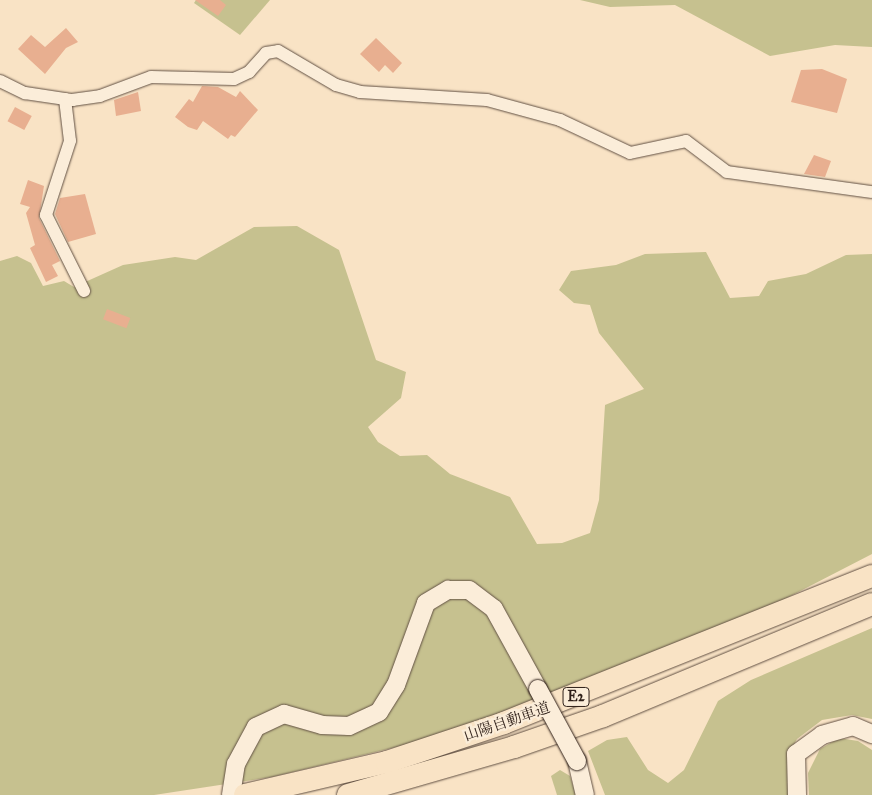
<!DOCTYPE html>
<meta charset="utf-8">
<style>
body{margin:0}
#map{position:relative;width:872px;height:795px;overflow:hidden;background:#f9e3c5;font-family:"IM FELL Great Primer","Noto Serif JP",serif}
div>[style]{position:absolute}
.green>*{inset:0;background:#c6c18f}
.building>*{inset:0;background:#e8af90;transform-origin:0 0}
.roads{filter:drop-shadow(0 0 1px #615043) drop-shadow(0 0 1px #615043)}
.minor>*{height:12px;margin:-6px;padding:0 6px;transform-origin:6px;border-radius:6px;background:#fbedd9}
.secondary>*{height:18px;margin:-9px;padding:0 9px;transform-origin:9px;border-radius:9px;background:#fbedd9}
.motorway>*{height:22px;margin:-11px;padding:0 11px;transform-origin:11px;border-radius:11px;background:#f9e3c5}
.bridges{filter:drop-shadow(0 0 1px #2e1f18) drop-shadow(0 0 1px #2e1f18)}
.secondary-bridge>*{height:18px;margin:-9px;padding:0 9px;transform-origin:9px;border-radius:9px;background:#fbedd9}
span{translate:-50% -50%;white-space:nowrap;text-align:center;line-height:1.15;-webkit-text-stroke:4.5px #fbedd9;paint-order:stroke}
.shield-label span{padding:1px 4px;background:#fbedd9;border:1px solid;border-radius:4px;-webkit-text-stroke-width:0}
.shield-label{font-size:14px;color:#2e1f18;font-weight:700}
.street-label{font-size:15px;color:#2e1f18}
</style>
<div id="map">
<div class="green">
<div style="clip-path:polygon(196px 0,270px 0,240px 35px,194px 3px)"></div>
<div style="clip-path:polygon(580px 0,872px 0,872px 47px,835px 45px,770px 56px,675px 5px,610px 7px)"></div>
<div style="clip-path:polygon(297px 226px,339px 250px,376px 360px,406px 372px,401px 398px,368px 427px,378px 442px,400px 456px,427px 455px,450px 474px,510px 497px,537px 544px,562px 543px,590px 533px,599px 500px,605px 405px,644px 389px,599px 333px,590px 305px,574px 303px,559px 290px,571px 271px,616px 265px,645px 254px,706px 252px,730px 298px,759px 296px,768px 281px,806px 274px,846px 255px,872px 254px,872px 554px,645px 671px,413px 743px,272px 777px,154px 795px,0 795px,0 261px,17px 256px,31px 263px,43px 286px,64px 281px,74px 287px,123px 265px,175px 257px,196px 260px,254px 227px)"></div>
<div style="clip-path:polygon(872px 628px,872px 719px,852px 715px,822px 720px,797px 739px,788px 755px,789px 795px,605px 795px,588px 751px,607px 740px,627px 737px,648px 770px,668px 783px,684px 770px,718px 701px,751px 680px)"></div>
<div style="clip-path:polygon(839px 738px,858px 741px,872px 750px,872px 795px,809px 795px,808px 773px,820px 749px)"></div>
<div style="clip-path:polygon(560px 770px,570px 776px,576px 795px,557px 795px,551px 776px)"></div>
</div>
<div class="building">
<div style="clip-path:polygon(195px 0,220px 0,226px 5px,218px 16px)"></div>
<div style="clip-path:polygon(66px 28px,78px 42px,66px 48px,45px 74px,18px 49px,31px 35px,45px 47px)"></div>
<div style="clip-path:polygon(376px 38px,402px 63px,393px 73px,385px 65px,379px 72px,360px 54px)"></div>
<div style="clip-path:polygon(822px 69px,847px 79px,837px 113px,791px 102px,801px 70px)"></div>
<div style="clip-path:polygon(202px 86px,218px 87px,236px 97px,240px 91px,258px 110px,235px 137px,231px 135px,228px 139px,203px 121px,197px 130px,188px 127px,175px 117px,189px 99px,193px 102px)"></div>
<div style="clip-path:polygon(138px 92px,141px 111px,116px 116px,114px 100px)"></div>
<div style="left:15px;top:107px;width:19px;height:16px;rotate:28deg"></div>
<div style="clip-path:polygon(814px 155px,831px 161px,825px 177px,804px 174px)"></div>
<div style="clip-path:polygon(28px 180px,44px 186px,39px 218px,60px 261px,52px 265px,58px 276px,46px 282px,30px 248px,35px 245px,26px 213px,30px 207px,20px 204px)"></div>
<div style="clip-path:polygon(85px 194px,96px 234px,68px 242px,55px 214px,60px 198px)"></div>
<div style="left:107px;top:309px;width:25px;height:11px;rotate:21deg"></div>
</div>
<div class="roads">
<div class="minor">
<div style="left:0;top:81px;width:28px;rotate:26deg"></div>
<div style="left:25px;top:93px;width:48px;rotate:8.5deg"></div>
<div style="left:72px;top:100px;width:28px;rotate:-8deg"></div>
<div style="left:100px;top:96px;width:54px;rotate:-20.4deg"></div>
<div style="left:151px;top:77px;width:83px;rotate:1.4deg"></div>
<div style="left:234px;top:79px;width:17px;rotate:-25deg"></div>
<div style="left:249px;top:72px;width:25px;rotate:-48deg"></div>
<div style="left:266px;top:53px;width:12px;rotate:-9deg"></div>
<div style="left:278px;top:51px;width:67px;rotate:30.4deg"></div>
<div style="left:336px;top:85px;width:25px;rotate:16deg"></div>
<div style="left:360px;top:92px;width:127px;rotate:3.6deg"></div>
<div style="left:487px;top:100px;width:76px;rotate:15.3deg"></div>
<div style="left:560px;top:120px;width:77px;rotate:25.2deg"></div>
<div style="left:630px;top:153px;width:57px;rotate:-12.1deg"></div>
<div style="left:686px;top:141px;width:51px;rotate:37.1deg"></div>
<div style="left:727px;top:172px;width:146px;rotate:7.9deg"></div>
<div style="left:65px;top:99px;width:42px;rotate:83.2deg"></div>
<div style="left:70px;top:141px;width:78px;rotate:108deg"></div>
<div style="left:46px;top:215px;width:85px;rotate:63.4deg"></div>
</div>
<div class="secondary">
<div style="left:577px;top:761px;width:35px;rotate:77deg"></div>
<div style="left:231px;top:795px;width:31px;rotate:-81deg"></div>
<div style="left:236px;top:764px;width:42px;rotate:-61.6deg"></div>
<div style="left:256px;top:727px;width:31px;rotate:-25deg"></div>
<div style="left:284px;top:714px;width:40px;rotate:16deg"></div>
<div style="left:322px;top:725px;width:27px;rotate:2deg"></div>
<div style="left:349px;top:726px;width:33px;rotate:-25deg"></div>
<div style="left:379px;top:712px;width:32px;rotate:-58deg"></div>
<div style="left:396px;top:685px;width:87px;rotate:-69.9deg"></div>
<div style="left:426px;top:603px;width:26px;rotate:-31deg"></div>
<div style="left:448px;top:590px;width:21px"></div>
<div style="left:469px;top:590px;width:31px;rotate:37deg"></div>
<div style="left:494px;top:609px;width:91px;rotate:61.2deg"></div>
<div style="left:797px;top:795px;width:41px;rotate:-91.4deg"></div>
<div style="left:796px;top:754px;width:32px;rotate:-36deg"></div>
<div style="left:822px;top:735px;width:32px;rotate:-16deg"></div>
<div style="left:853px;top:726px;width:21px;rotate:23deg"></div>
</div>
<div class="motorway">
<div style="left:245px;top:795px;width:146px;rotate:-13.1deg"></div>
<div style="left:387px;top:762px;width:123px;rotate:-18.4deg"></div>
<div style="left:504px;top:723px;width:396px;rotate:-21.8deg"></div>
<div style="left:348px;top:795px;width:173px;rotate:-16.1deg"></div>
<div style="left:514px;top:747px;width:94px;rotate:-19.2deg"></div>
<div style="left:603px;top:716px;width:291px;rotate:-22.6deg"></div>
</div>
</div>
<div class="bridges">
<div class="secondary-bridge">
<div style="left:538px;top:689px;width:82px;rotate:61.6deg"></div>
</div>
</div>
<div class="shield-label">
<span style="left:576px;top:697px">E2</span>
</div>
<div class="street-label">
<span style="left:507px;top:722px;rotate:-19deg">山陽自動車道</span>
</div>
</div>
